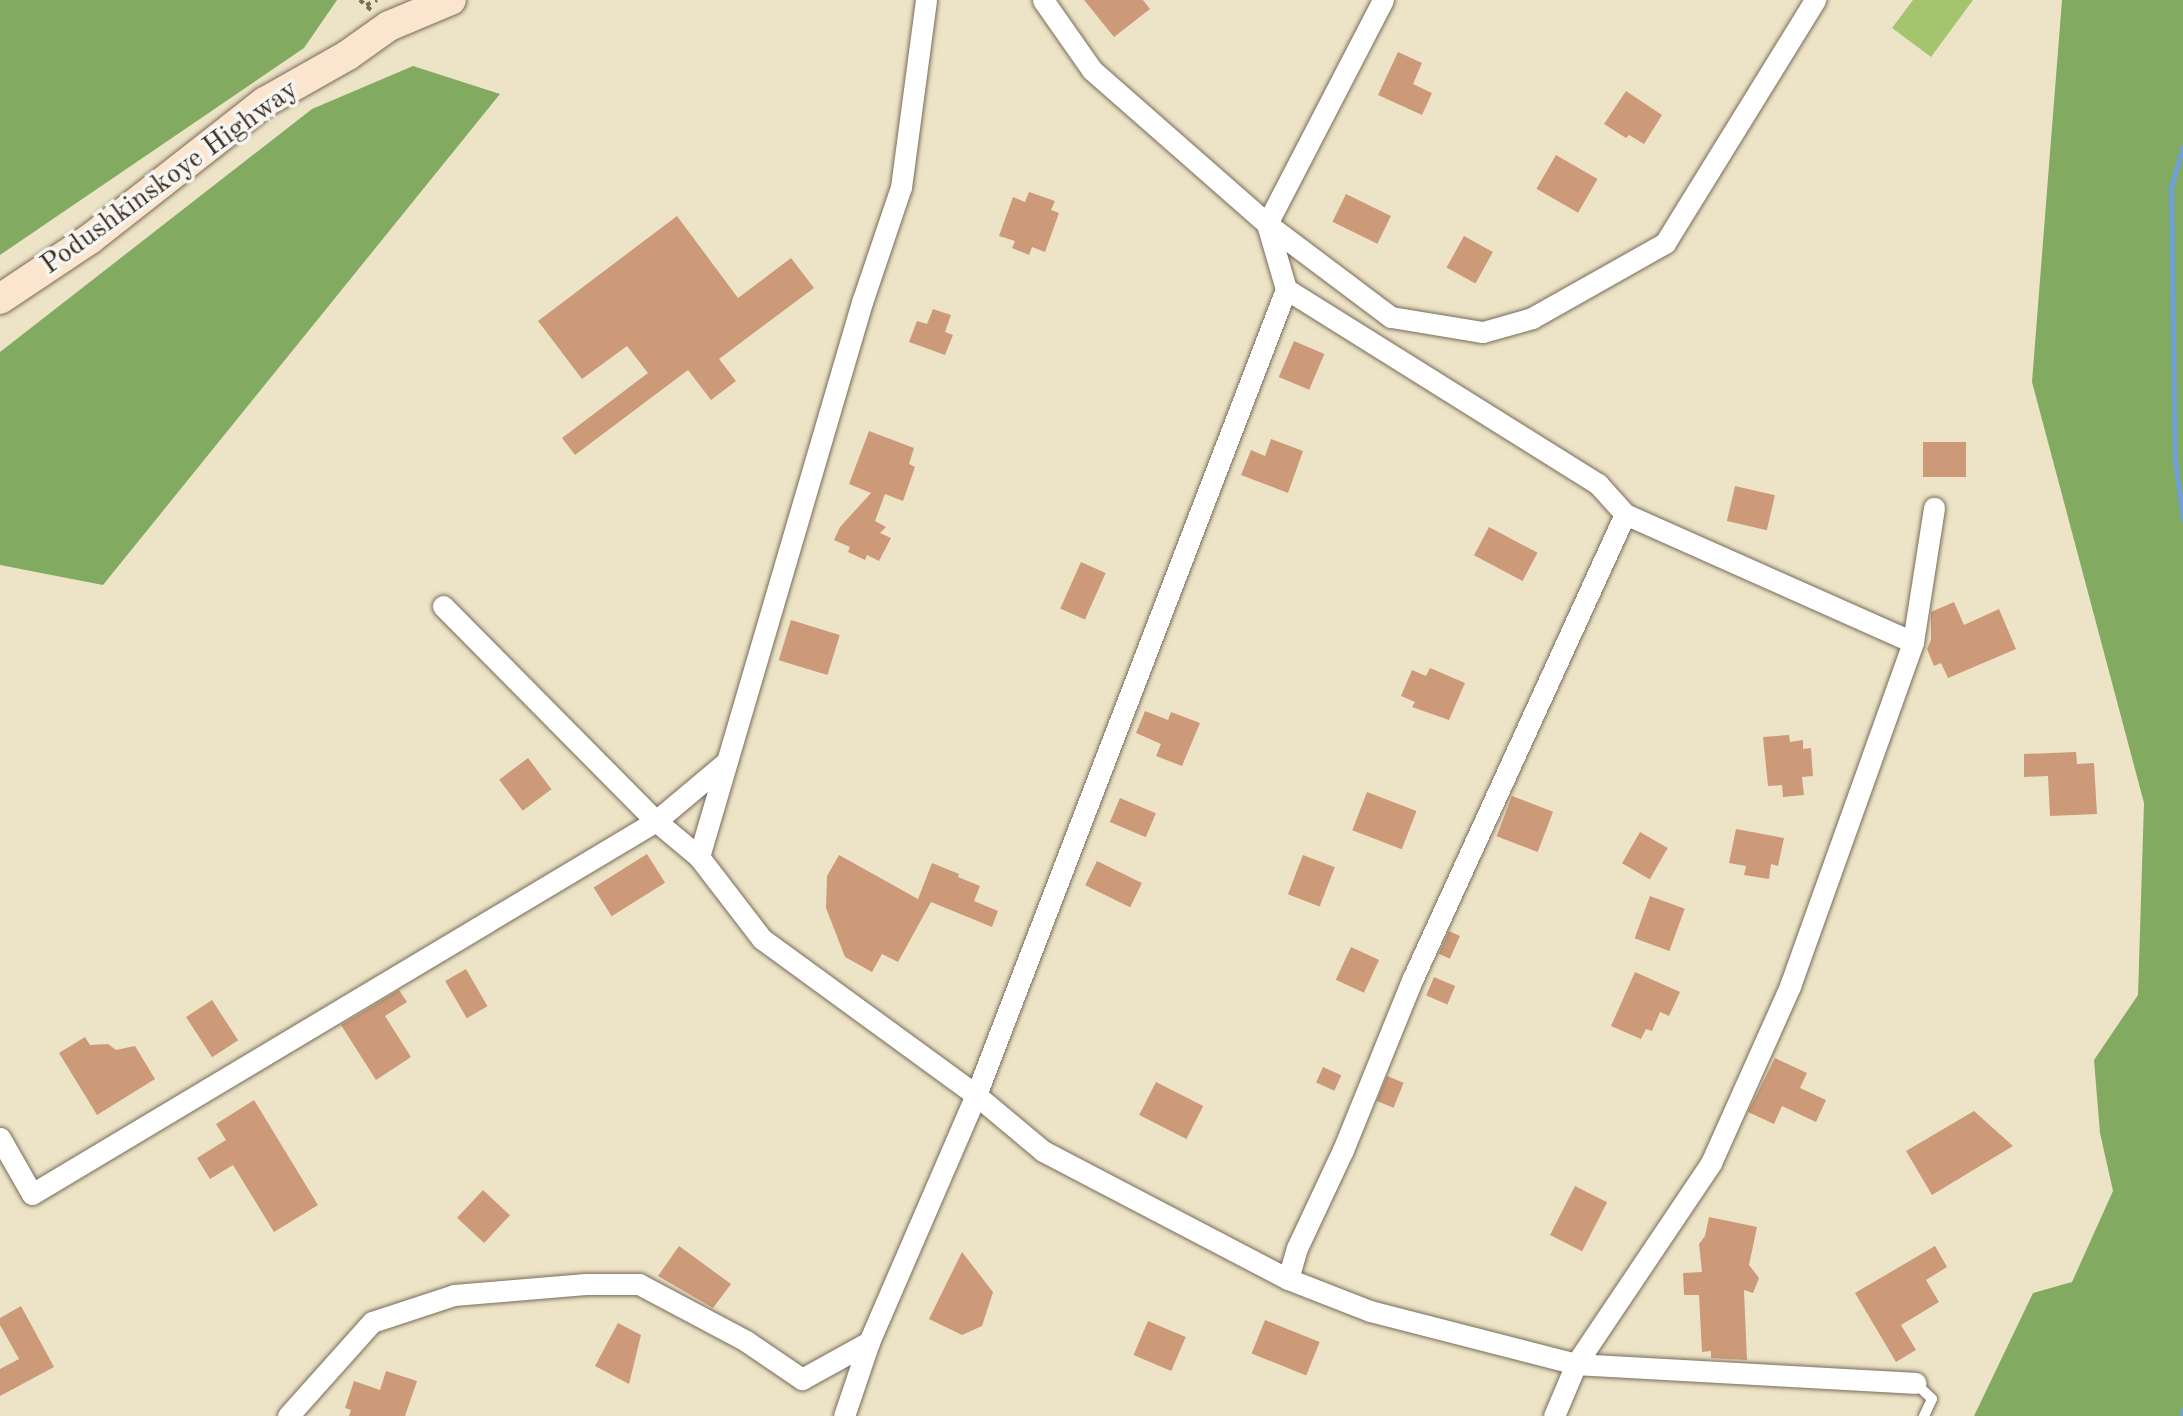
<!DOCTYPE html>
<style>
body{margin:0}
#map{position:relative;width:2183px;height:1416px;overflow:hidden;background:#ede4c7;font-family:"Old Standard TT",serif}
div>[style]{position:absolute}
.green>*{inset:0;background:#a4c56e}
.forest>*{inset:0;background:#83aa61}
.stream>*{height:5px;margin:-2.5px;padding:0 2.5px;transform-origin:2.5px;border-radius:2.5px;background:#6ea0d9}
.building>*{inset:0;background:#cc9a79;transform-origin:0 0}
.path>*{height:3.5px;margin-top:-1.75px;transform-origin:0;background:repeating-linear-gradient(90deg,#796b59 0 5px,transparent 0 10px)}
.roads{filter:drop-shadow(0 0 2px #796b59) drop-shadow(0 0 2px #796b59)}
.service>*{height:10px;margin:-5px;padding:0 5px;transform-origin:5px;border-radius:5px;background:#fff}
.minor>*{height:21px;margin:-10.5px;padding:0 10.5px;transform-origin:10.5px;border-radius:10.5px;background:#fff}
.secondary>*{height:30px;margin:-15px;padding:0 15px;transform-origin:15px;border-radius:15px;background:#fbe5cf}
span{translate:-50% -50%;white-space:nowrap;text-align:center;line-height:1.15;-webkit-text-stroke:7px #f6f6f2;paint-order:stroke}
.street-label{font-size:28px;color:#3b2a1e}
</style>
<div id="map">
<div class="green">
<div style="clip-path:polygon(1913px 0,1973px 0,1931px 57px,1892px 28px)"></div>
</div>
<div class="forest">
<div style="clip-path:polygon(0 0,337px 0,304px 48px,0 255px)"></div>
<div style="clip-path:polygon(2062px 0,2183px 0,2183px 1416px,1974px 1416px,2033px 1293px,2072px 1282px,2113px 1191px,2100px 1133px,2094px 1060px,2138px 995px,2144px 803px,2032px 382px)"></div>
<div style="clip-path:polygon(413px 66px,500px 94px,103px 585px,0 565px,0 352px,312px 109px)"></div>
</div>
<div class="stream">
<div style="left:2183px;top:147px;width:42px;rotate:106.7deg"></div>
<div style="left:2171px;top:187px;width:273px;rotate:89.2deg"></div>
<div style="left:2175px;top:460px;width:60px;rotate:82.3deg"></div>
<div style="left:2182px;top:1416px;width:6px;rotate:-81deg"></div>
</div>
<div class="building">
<div style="clip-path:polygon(1084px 0,1143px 0,1150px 9px,1114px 37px)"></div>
<div style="clip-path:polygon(1398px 52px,1422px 63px,1413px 84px,1432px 93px,1422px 115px,1378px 95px)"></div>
<div style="clip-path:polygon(1626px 91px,1662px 115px,1644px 144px,1629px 135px,1626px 138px,1604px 124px)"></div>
<div style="left:1556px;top:155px;width:48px;height:39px;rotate:30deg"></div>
<div style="clip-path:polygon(1029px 192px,1055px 201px,1051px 210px,1059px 213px,1045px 252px,1032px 247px,1029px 255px,1012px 248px,1015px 241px,999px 236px,1013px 197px,1025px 202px)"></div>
<div style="left:1346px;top:194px;width:50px;height:31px;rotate:26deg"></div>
<div style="clip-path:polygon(677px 216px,738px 298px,791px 258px,814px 288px,719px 359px,736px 381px,711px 400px,688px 370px,575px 455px,562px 438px,648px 373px,627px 346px,582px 379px,538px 321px)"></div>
<div style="left:1464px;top:236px;width:33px;height:36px;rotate:29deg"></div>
<div style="clip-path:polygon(933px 309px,951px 315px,945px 332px,953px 335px,945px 355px,909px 342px,917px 321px,927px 324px)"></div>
<div style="left:1294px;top:341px;width:33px;height:39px;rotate:23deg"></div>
<div style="clip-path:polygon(869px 431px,914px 448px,909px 464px,915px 467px,903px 501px,885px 494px,875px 521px,886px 527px,880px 533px,891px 538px,879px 561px,867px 555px,865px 560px,848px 552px,850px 547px,834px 540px,840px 527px,871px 493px,849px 484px)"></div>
<div style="clip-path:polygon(1271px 439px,1303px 451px,1288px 493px,1241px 475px,1251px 450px,1265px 456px)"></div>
<div style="left:1923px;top:442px;width:43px;height:35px"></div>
<div style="left:1735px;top:486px;width:41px;height:36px;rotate:13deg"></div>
<div style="left:1489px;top:527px;width:55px;height:32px;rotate:28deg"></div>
<div style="left:1081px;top:562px;width:27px;height:51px;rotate:24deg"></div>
<div style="clip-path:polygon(1954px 602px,1964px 625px,1999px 609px,2016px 649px,1948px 678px,1941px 663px,1934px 666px,1927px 649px,1931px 640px,1931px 612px)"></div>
<div style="left:791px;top:620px;width:51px;height:42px;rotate:17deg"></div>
<div style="clip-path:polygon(1430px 668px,1465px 683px,1449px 720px,1412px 707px,1415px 702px,1401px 696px,1412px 670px,1426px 676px)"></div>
<div style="clip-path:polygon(1145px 711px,1168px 720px,1171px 712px,1200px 723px,1182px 766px,1156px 756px,1161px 744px,1136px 733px)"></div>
<div style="clip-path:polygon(1789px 735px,1790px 742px,1803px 740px,1803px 749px,1811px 748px,1813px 776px,1802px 777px,1804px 795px,1783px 797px,1782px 785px,1768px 786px,1763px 737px)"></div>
<div style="clip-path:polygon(2076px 752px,2077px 764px,2094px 763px,2097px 814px,2050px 816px,2048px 776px,2024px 777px,2024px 754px)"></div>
<div style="left:528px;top:758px;width:39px;height:36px;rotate:53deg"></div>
<div style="left:1367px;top:792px;width:53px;height:41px;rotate:21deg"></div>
<div style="left:1512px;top:796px;width:44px;height:43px;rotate:21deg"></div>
<div style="left:1120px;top:798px;width:39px;height:26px;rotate:23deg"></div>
<div style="clip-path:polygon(1736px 829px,1784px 838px,1778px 866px,1771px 864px,1769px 879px,1744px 875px,1746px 866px,1729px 863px)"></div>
<div style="left:1640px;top:832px;width:32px;height:36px;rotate:30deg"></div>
<div style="left:647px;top:854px;width:34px;height:63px;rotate:58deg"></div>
<div style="clip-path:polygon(839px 855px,918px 899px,932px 863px,959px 874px,958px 877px,980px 886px,974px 901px,998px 911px,992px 927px,931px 902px,898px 962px,882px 954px,872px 972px,845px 957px,826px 908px,827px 876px)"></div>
<div style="left:1303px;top:855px;width:34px;height:42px;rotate:21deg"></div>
<div style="left:1097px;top:861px;width:50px;height:27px;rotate:26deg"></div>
<div style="left:1650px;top:896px;width:37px;height:45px;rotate:20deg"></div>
<div style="left:1449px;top:931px;width:12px;height:25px;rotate:24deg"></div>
<div style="left:1351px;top:947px;width:31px;height:36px;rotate:25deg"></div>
<div style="left:466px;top:969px;width:43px;height:24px;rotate:60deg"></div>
<div style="clip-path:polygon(1635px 972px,1680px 992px,1669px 1016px,1660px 1012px,1652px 1031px,1646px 1029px,1641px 1039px,1611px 1026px)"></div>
<div style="left:1434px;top:977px;width:23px;height:20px;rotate:23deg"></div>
<div style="clip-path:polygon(399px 990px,407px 1002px,385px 1016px,411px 1057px,376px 1080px,341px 1025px)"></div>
<div style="left:212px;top:1000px;width:48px;height:31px;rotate:57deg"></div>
<div style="clip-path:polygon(85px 1037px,90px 1045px,108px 1044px,116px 1050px,135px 1046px,155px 1079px,97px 1115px,59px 1053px)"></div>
<div style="clip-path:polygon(1775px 1058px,1807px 1073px,1800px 1088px,1826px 1100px,1816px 1122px,1782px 1106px,1774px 1124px,1748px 1112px)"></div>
<div style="left:1323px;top:1067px;width:20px;height:17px;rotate:24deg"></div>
<div style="left:1387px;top:1076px;width:18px;height:27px;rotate:22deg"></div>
<div style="left:1156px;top:1082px;width:53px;height:37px;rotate:27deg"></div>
<div style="clip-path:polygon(254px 1100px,318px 1205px,274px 1232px,233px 1165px,210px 1179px,197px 1158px,226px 1140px,216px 1124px)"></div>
<div style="clip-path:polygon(1974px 1111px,2013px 1146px,1932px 1195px,1906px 1151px)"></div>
<div style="left:1575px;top:1186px;width:36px;height:55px;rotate:27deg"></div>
<div style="left:483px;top:1190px;width:37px;height:38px;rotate:43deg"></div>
<div style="clip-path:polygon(1709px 1217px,1757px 1227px,1749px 1265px,1759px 1278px,1753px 1293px,1744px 1290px,1747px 1360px,1711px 1358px,1711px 1351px,1702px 1352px,1699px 1295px,1684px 1295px,1683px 1273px,1702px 1272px,1699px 1244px,1705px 1236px)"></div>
<div style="clip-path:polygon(679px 1246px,731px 1284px,713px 1308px,658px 1276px)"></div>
<div style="clip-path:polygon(1935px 1246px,1947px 1267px,1926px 1280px,1939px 1302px,1901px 1325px,1916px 1350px,1896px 1362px,1855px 1293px)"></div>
<div style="clip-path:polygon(962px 1252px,993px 1292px,982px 1326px,962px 1335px,929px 1319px)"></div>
<div style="clip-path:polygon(21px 1306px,54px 1367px,0 1396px,0 1369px,19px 1359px,0 1325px,0 1318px)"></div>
<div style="left:1265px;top:1320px;width:59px;height:36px;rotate:22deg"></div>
<div style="left:1148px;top:1321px;width:41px;height:37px;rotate:23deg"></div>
<div style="clip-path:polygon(618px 1323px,641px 1335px,629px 1384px,595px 1366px)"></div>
<div style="clip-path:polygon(386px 1371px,417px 1381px,405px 1416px,349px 1416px,351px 1410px,345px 1408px,354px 1381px,380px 1390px)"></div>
</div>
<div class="path">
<div style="left:360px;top:0;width:15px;rotate:42deg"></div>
<div style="left:366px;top:5px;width:12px;rotate:-24deg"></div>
</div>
<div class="roads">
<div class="service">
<div style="left:1915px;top:1383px;width:23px;rotate:43deg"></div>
<div style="left:1932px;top:1399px;width:19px;rotate:115deg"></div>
</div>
<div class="minor">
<div style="left:926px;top:0;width:189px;rotate:97.6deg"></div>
<div style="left:901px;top:187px;width:121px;rotate:108.7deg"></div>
<div style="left:862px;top:302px;width:578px;rotate:106.37deg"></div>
<div style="left:699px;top:857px;width:103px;rotate:52.5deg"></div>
<div style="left:762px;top:939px;width:265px;rotate:36.1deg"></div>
<div style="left:976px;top:1095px;width:87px;rotate:39.9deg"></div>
<div style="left:1043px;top:1151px;width:276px;rotate:27.6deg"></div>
<div style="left:1288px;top:1279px;width:88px;rotate:21.3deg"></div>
<div style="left:1370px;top:1311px;width:213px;rotate:14.4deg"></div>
<div style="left:1576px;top:1364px;width:340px;rotate:3.2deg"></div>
<div style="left:1043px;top:0;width:85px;rotate:55deg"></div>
<div style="left:1092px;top:70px;width:233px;rotate:41.3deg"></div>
<div style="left:1267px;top:224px;width:155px;rotate:36.9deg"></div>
<div style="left:1391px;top:317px;width:93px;rotate:9.3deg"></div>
<div style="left:1483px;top:332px;width:51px;rotate:-15.9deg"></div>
<div style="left:1532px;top:318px;width:153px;rotate:-29.4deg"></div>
<div style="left:1665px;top:243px;width:286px;rotate:-58.3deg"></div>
<div style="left:1383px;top:0;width:252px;rotate:117.4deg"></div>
<div style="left:1267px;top:224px;width:68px;rotate:73.7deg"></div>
<div style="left:1286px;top:289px;width:368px;rotate:32deg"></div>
<div style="left:1598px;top:484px;width:40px;rotate:48deg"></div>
<div style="left:1625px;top:514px;width:315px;rotate:24deg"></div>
<div style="left:443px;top:606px;width:303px;rotate:45.3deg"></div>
<div style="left:656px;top:821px;width:56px;rotate:39.9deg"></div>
<div style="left:0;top:1138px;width:64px;rotate:60.3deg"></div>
<div style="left:32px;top:1194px;width:727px;rotate:-30.87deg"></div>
<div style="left:656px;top:821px;width:89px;rotate:-40deg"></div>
<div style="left:1288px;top:1279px;width:32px;rotate:-74deg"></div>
<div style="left:1297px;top:1248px;width:108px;rotate:-64.9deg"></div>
<div style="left:1343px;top:1150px;width:186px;rotate:-67.9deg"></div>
<div style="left:1413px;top:978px;width:510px;rotate:-65.44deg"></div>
<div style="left:288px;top:1416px;width:126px;rotate:-48.2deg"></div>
<div style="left:372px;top:1322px;width:86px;rotate:-18.2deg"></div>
<div style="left:454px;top:1295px;width:132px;rotate:-4.8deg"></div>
<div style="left:586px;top:1284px;width:53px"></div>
<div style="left:639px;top:1284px;width:121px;rotate:28deg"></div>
<div style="left:746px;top:1341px;width:68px;rotate:34.2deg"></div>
<div style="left:802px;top:1379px;width:77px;rotate:-28.9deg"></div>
<div style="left:844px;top:1416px;width:78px;rotate:-71.3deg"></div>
<div style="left:869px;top:1342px;width:269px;rotate:-66.6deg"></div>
<div style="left:976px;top:1095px;width:864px;rotate:-68.96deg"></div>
<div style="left:1554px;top:1416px;width:56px;rotate:-67.1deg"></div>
<div style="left:1576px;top:1364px;width:242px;rotate:-56.1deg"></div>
<div style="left:1711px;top:1163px;width:194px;rotate:-65.9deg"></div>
<div style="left:1790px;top:986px;width:365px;rotate:-70.3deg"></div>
<div style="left:1913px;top:642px;width:136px;rotate:-81.1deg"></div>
</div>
<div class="secondary">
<div style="left:0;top:299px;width:108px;rotate:-33.7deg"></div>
<div style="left:90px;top:239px;width:222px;rotate:-38.1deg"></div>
<div style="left:265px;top:102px;width:95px;rotate:-29.5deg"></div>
<div style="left:348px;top:55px;width:50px;rotate:-35.3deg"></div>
<div style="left:389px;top:26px;width:67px;rotate:-22.8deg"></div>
</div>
</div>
<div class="street-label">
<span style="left:170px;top:178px;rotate:-36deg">Podushkinskoye Highway</span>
</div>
</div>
